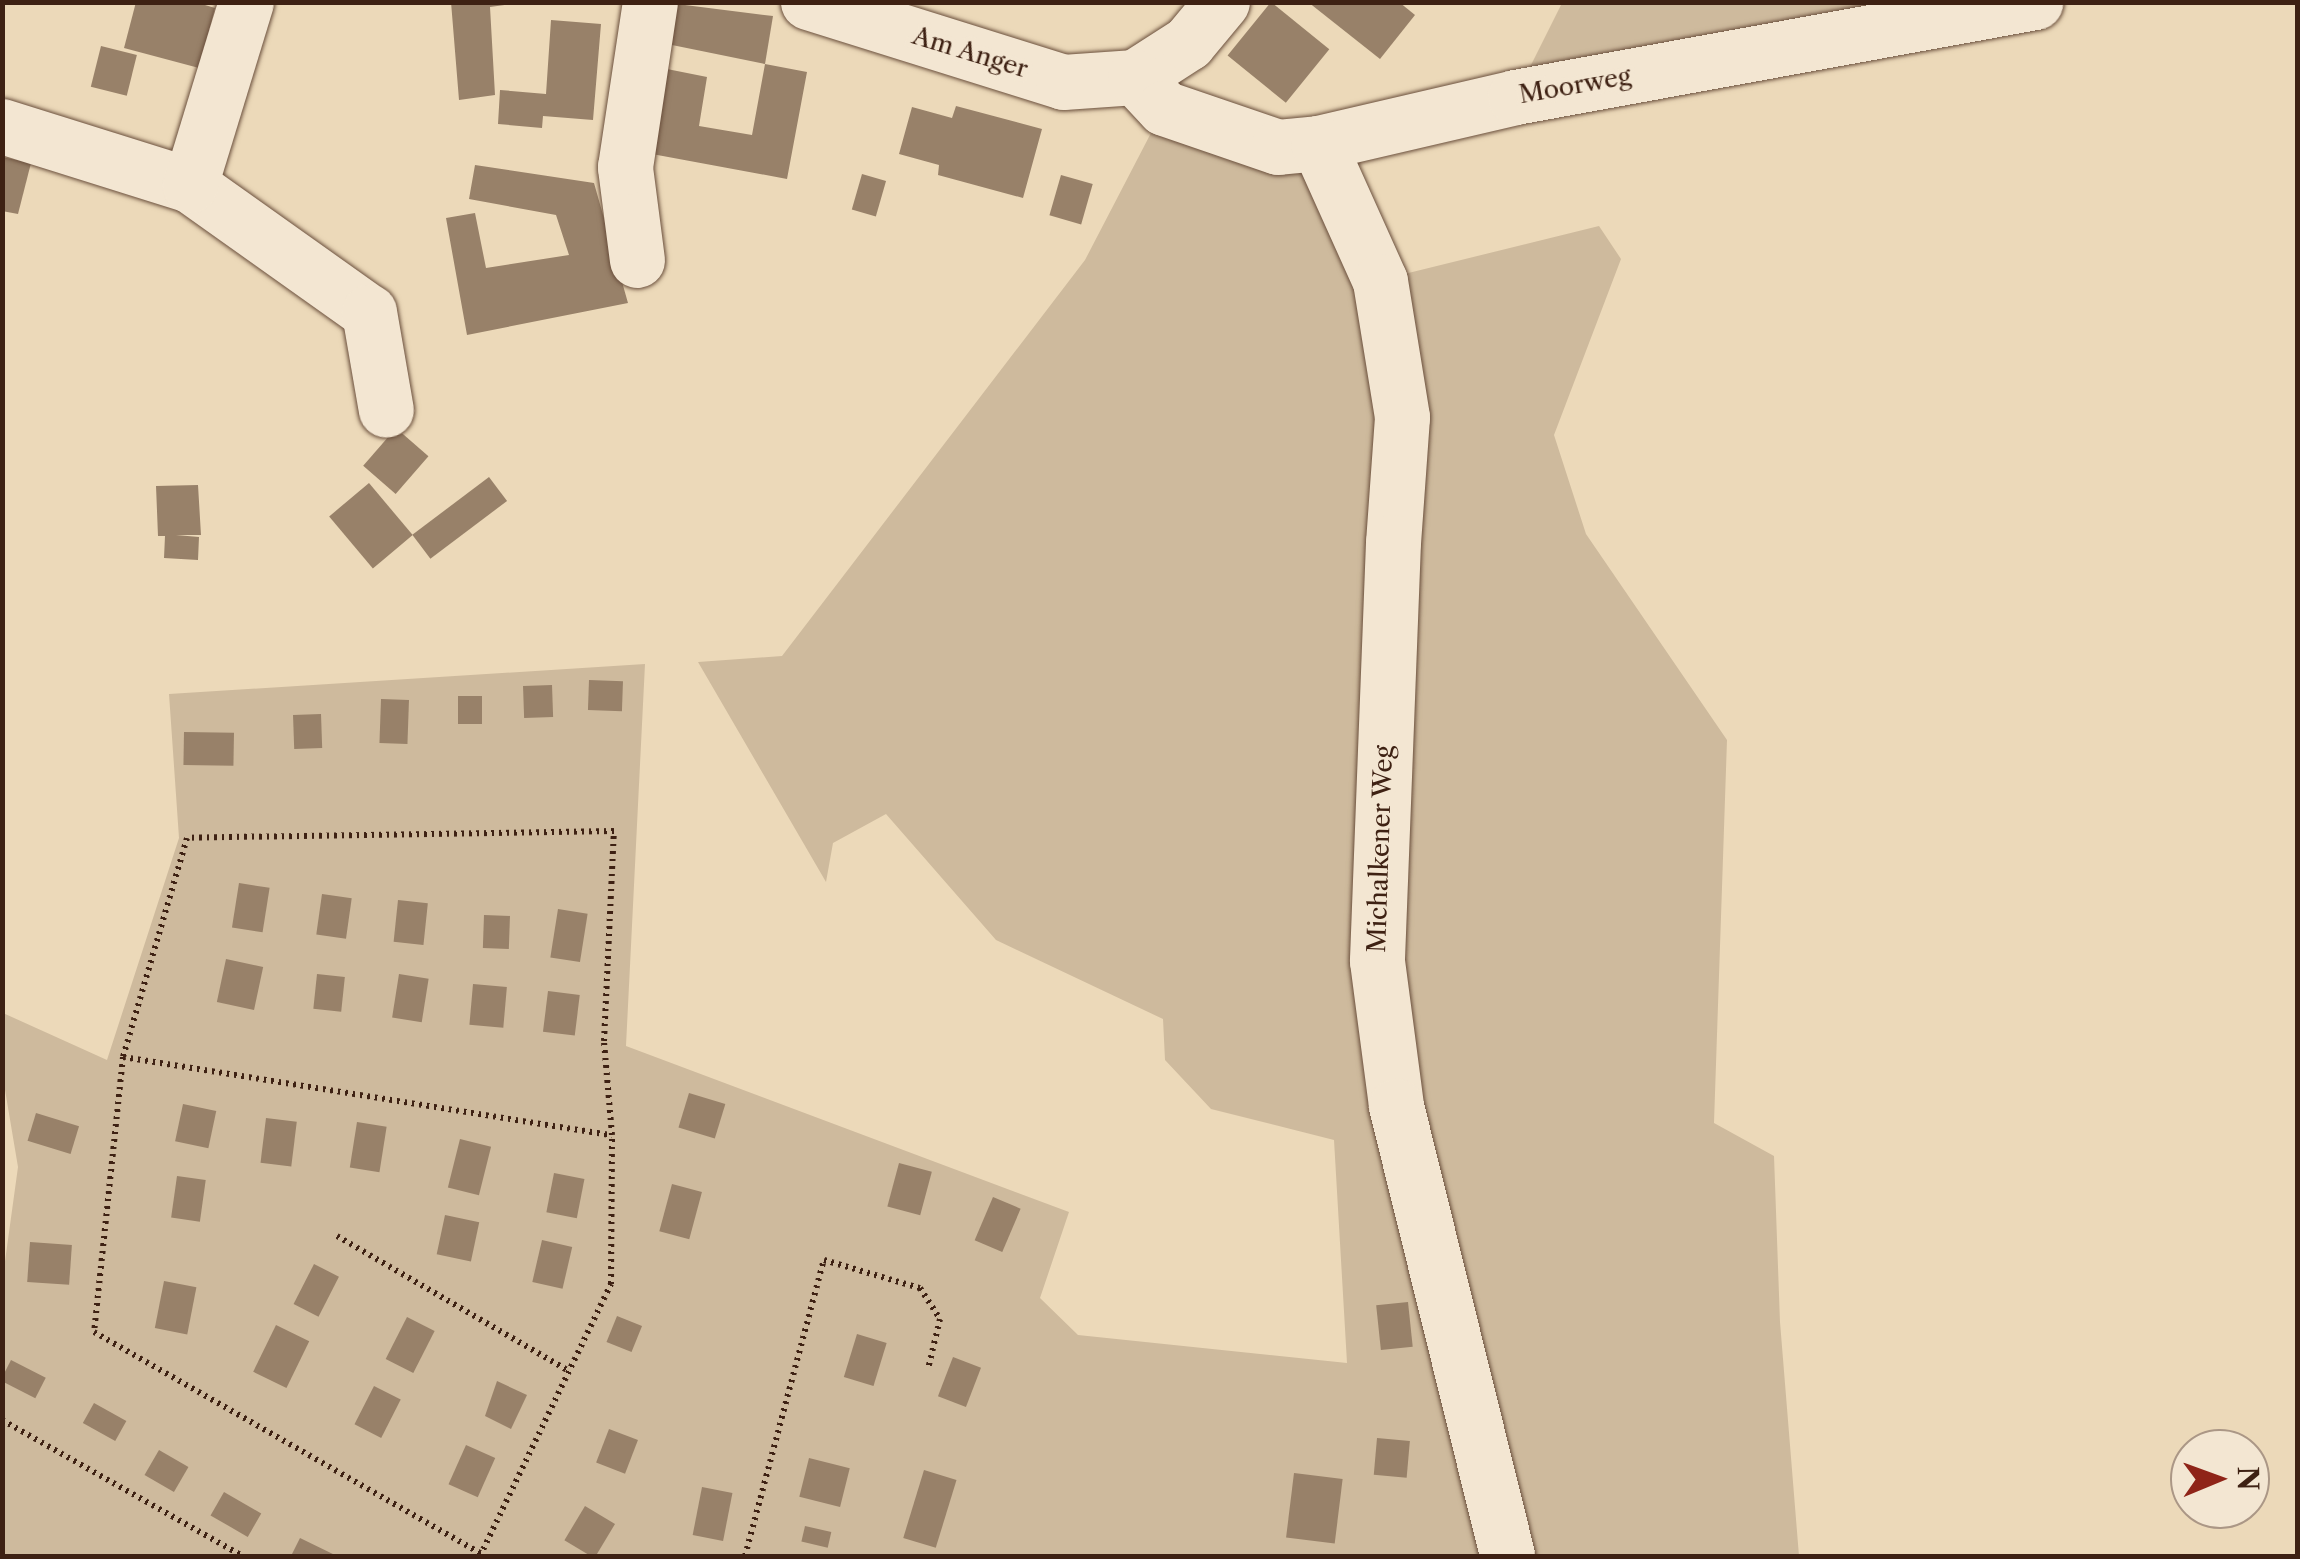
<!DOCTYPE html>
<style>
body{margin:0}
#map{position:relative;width:2300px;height:1559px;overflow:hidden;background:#ecd9b9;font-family:"Libre Caslon Text",serif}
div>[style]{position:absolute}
.green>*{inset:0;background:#ceba9d}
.building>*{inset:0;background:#988169;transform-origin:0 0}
.path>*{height:6px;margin-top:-3px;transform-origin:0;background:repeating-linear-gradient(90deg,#3e2113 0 2.5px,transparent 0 7.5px)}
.roads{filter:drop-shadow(0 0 2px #6a4f3c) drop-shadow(0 0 2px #6a4f3c)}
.minor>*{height:55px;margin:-27.5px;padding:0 27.5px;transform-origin:27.5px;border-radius:27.5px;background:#f3e6d2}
span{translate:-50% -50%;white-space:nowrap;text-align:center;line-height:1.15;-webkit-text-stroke:9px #f3e6d2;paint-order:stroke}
.street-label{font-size:25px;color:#3e2113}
.frame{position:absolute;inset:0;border:5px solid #3e2113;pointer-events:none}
.north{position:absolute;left:2170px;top:1429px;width:100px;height:100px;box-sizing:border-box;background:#f3e6d2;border:2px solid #ab9786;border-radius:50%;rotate:89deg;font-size:28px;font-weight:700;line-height:40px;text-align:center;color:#3e2113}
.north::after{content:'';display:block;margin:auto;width:35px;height:45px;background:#8f2418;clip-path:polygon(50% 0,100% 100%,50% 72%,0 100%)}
</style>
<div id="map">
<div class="green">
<div style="clip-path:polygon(1562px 3px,2035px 3px,1515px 97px)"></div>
<div style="clip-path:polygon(1164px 108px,1318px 143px,1380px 280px,1599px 226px,1621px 259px,1554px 435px,1586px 534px,1727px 740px,1714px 1123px,1774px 1156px,1780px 1322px,1799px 1556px,3px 1556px,2px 1283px,18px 1167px,3px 1078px,3px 1013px,107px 1060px,179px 838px,169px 694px,645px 664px,626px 1046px,1069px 1212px,1040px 1298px,1078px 1335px,1347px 1363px,1334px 1140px,1211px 1109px,1165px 1060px,1163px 1019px,996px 940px,886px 814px,833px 843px,826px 882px,698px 662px,782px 656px,1085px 260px)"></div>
</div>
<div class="building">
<div style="clip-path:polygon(136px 2px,195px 2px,215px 8px,199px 68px,124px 48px)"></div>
<div style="clip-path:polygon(451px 2px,525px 2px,490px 7px,495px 95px,459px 100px)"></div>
<div style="left:1271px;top:2px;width:75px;height:69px;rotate:39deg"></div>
<div style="clip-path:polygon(1308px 2px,1399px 2px,1415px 15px,1380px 59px)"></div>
<div style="clip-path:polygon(677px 4px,773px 16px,765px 64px,672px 45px)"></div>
<div style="clip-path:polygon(551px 20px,601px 24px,593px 120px,543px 116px,542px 128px,498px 124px,500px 90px,546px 94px)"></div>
<div style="left:101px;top:46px;width:37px;height:42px;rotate:14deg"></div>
<div style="clip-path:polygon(765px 64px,807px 72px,787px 179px,652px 154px,667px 69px,707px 77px,699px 126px,752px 135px)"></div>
<div style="clip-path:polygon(956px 106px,1042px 129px,1023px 198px,938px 175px,939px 165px,899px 154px,912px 107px,952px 118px)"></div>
<div style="clip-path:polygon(2px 157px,31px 163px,18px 214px,2px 211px)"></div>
<div style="clip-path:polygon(475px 165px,594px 183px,628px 303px,467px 335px,446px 218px,475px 213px,486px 268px,569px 255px,556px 215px,469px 199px)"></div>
<div style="left:862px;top:174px;width:25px;height:37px;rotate:16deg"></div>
<div style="left:1061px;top:175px;width:33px;height:42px;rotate:16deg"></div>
<div style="left:396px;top:428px;width:43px;height:50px;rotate:41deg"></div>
<div style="left:489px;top:477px;width:30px;height:96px;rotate:53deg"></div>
<div style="left:369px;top:483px;width:68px;height:52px;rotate:50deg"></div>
<div style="clip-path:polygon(198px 485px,201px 535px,176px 535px,199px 537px,198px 560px,164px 558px,165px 536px,158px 536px,156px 486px)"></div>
<div style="left:589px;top:680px;width:34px;height:30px;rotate:2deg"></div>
<div style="left:552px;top:685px;width:32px;height:29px;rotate:88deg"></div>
<div style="left:458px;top:696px;width:24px;height:28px"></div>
<div style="left:381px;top:699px;width:28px;height:44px;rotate:2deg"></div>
<div style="left:321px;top:714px;width:34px;height:28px;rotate:88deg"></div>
<div style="left:184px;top:732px;width:50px;height:33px;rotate:1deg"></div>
<div style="left:239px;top:883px;width:31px;height:45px;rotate:9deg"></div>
<div style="left:322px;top:894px;width:30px;height:41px;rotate:8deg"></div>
<div style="left:398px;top:900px;width:30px;height:42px;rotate:6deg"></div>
<div style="left:558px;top:909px;width:30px;height:49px;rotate:9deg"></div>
<div style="left:484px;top:915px;width:26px;height:33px;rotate:2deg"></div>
<div style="left:226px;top:959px;width:38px;height:44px;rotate:12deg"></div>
<div style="left:317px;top:974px;width:28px;height:35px;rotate:6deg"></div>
<div style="left:399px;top:974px;width:30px;height:44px;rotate:9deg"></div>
<div style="left:473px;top:984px;width:34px;height:41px;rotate:5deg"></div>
<div style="left:548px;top:991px;width:32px;height:41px;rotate:7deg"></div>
<div style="left:689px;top:1093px;width:38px;height:36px;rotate:17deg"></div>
<div style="left:183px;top:1104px;width:34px;height:38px;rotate:12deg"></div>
<div style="left:36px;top:1113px;width:45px;height:29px;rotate:17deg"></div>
<div style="left:266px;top:1118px;width:31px;height:45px;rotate:7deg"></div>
<div style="left:357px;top:1122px;width:30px;height:46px;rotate:9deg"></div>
<div style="left:460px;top:1139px;width:32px;height:50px;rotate:14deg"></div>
<div style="left:899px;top:1163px;width:34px;height:45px;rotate:15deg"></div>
<div style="left:554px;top:1173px;width:31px;height:40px;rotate:11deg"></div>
<div style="left:177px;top:1176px;width:29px;height:42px;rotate:8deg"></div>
<div style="left:672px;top:1184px;width:31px;height:49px;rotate:15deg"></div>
<div style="left:993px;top:1197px;width:30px;height:47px;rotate:23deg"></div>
<div style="left:445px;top:1215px;width:35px;height:40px;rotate:12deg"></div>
<div style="left:542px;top:1240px;width:31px;height:43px;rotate:13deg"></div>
<div style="left:30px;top:1242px;width:42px;height:40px;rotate:4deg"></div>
<div style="left:314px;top:1264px;width:28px;height:45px;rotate:27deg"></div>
<div style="left:164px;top:1281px;width:33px;height:48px;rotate:11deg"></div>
<div style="left:1408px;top:1302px;width:45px;height:32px;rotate:84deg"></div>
<div style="left:617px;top:1316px;width:27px;height:28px;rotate:22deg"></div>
<div style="left:407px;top:1317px;width:31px;height:47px;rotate:27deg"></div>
<div style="left:276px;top:1325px;width:37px;height:52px;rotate:26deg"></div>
<div style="left:857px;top:1334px;width:31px;height:45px;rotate:17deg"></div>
<div style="left:953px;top:1357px;width:30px;height:42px;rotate:21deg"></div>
<div style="left:11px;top:1360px;width:39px;height:23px;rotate:27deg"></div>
<div style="clip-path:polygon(497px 1381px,527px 1395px,511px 1429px,485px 1416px)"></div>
<div style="left:374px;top:1386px;width:30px;height:43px;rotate:27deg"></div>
<div style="left:94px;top:1403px;width:37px;height:23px;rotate:29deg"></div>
<div style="left:609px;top:1429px;width:31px;height:36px;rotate:21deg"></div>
<div style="left:1377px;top:1438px;width:33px;height:37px;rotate:5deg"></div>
<div style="left:466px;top:1445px;width:32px;height:43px;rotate:24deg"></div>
<div style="left:159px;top:1450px;width:34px;height:29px;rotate:30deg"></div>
<div style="left:809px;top:1458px;width:42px;height:40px;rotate:14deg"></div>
<div style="left:924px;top:1470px;width:34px;height:71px;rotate:17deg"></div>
<div style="left:1294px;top:1473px;width:49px;height:65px;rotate:7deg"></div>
<div style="left:702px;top:1487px;width:31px;height:49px;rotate:11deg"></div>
<div style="left:224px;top:1492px;width:43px;height:27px;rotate:30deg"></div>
<div style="left:585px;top:1506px;width:35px;height:40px;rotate:31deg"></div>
<div style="left:805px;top:1526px;width:27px;height:16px;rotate:13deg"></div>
<div style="clip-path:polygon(300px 1538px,337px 1556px,291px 1556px)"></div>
</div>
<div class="path">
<div style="left:123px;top:1057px;width:495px;rotate:9.1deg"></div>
<div style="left:337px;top:1236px;width:268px;rotate:30.2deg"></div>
<div style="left:2px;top:1420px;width:276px;rotate:29.5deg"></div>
<div style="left:480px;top:1556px;width:302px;rotate:-64.3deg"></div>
<div style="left:611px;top:1284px;width:149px;rotate:-89.6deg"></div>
<div style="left:612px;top:1135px;width:94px;rotate:-94.9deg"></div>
<div style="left:604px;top:1041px;width:210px;rotate:-87.3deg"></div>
<div style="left:614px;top:831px;width:427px;rotate:179.1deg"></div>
<div style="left:187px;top:838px;width:228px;rotate:106.3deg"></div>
<div style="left:123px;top:1057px;width:277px;rotate:96deg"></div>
<div style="left:94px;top:1332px;width:446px;rotate:29.8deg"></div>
<div style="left:745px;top:1556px;width:306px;rotate:-75.1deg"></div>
<div style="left:824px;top:1260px;width:100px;rotate:16.3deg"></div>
<div style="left:920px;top:1288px;width:37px;rotate:57deg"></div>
<div style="left:940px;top:1319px;width:51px;rotate:103.5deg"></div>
</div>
<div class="roads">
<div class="minor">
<div style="left:808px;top:2px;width:267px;rotate:17.4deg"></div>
<div style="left:1063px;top:82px;width:72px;rotate:-4deg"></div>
<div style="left:1135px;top:77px;width:63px;rotate:-32.7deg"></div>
<div style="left:1188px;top:43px;width:53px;rotate:-50.3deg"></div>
<div style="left:1135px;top:77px;width:42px;rotate:46.9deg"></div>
<div style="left:1164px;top:108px;width:120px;rotate:18.9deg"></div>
<div style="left:1278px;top:147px;width:40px;rotate:-5.7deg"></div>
<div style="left:1318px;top:143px;width:202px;rotate:-13.1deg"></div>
<div style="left:1515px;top:97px;width:529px;rotate:-10.35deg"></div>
<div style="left:2px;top:126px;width:197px;rotate:17.4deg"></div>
<div style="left:190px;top:185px;width:219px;rotate:35.4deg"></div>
<div style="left:369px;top:312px;width:99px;rotate:80.2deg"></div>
<div style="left:1318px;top:143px;width:151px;rotate:65.8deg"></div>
<div style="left:1380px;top:281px;width:138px;rotate:80.8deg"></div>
<div style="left:1402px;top:417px;width:125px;rotate:94.1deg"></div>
<div style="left:1393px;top:542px;width:419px;rotate:92.2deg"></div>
<div style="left:1377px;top:961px;width:146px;rotate:82.5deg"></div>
<div style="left:1396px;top:1106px;width:463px;rotate:76.1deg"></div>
<div style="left:190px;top:185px;width:191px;rotate:-73deg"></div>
<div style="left:637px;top:260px;width:94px;rotate:-97.4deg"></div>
<div style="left:625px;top:167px;width:167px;rotate:-81.4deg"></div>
</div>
</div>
<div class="street-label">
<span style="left:970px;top:53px;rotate:17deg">Am Anger</span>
<span style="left:1575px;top:86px;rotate:-10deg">Moorweg</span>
<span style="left:1381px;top:849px;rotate:-88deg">Michalkener Weg</span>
</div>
<div class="frame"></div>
<div class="north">N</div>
</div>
